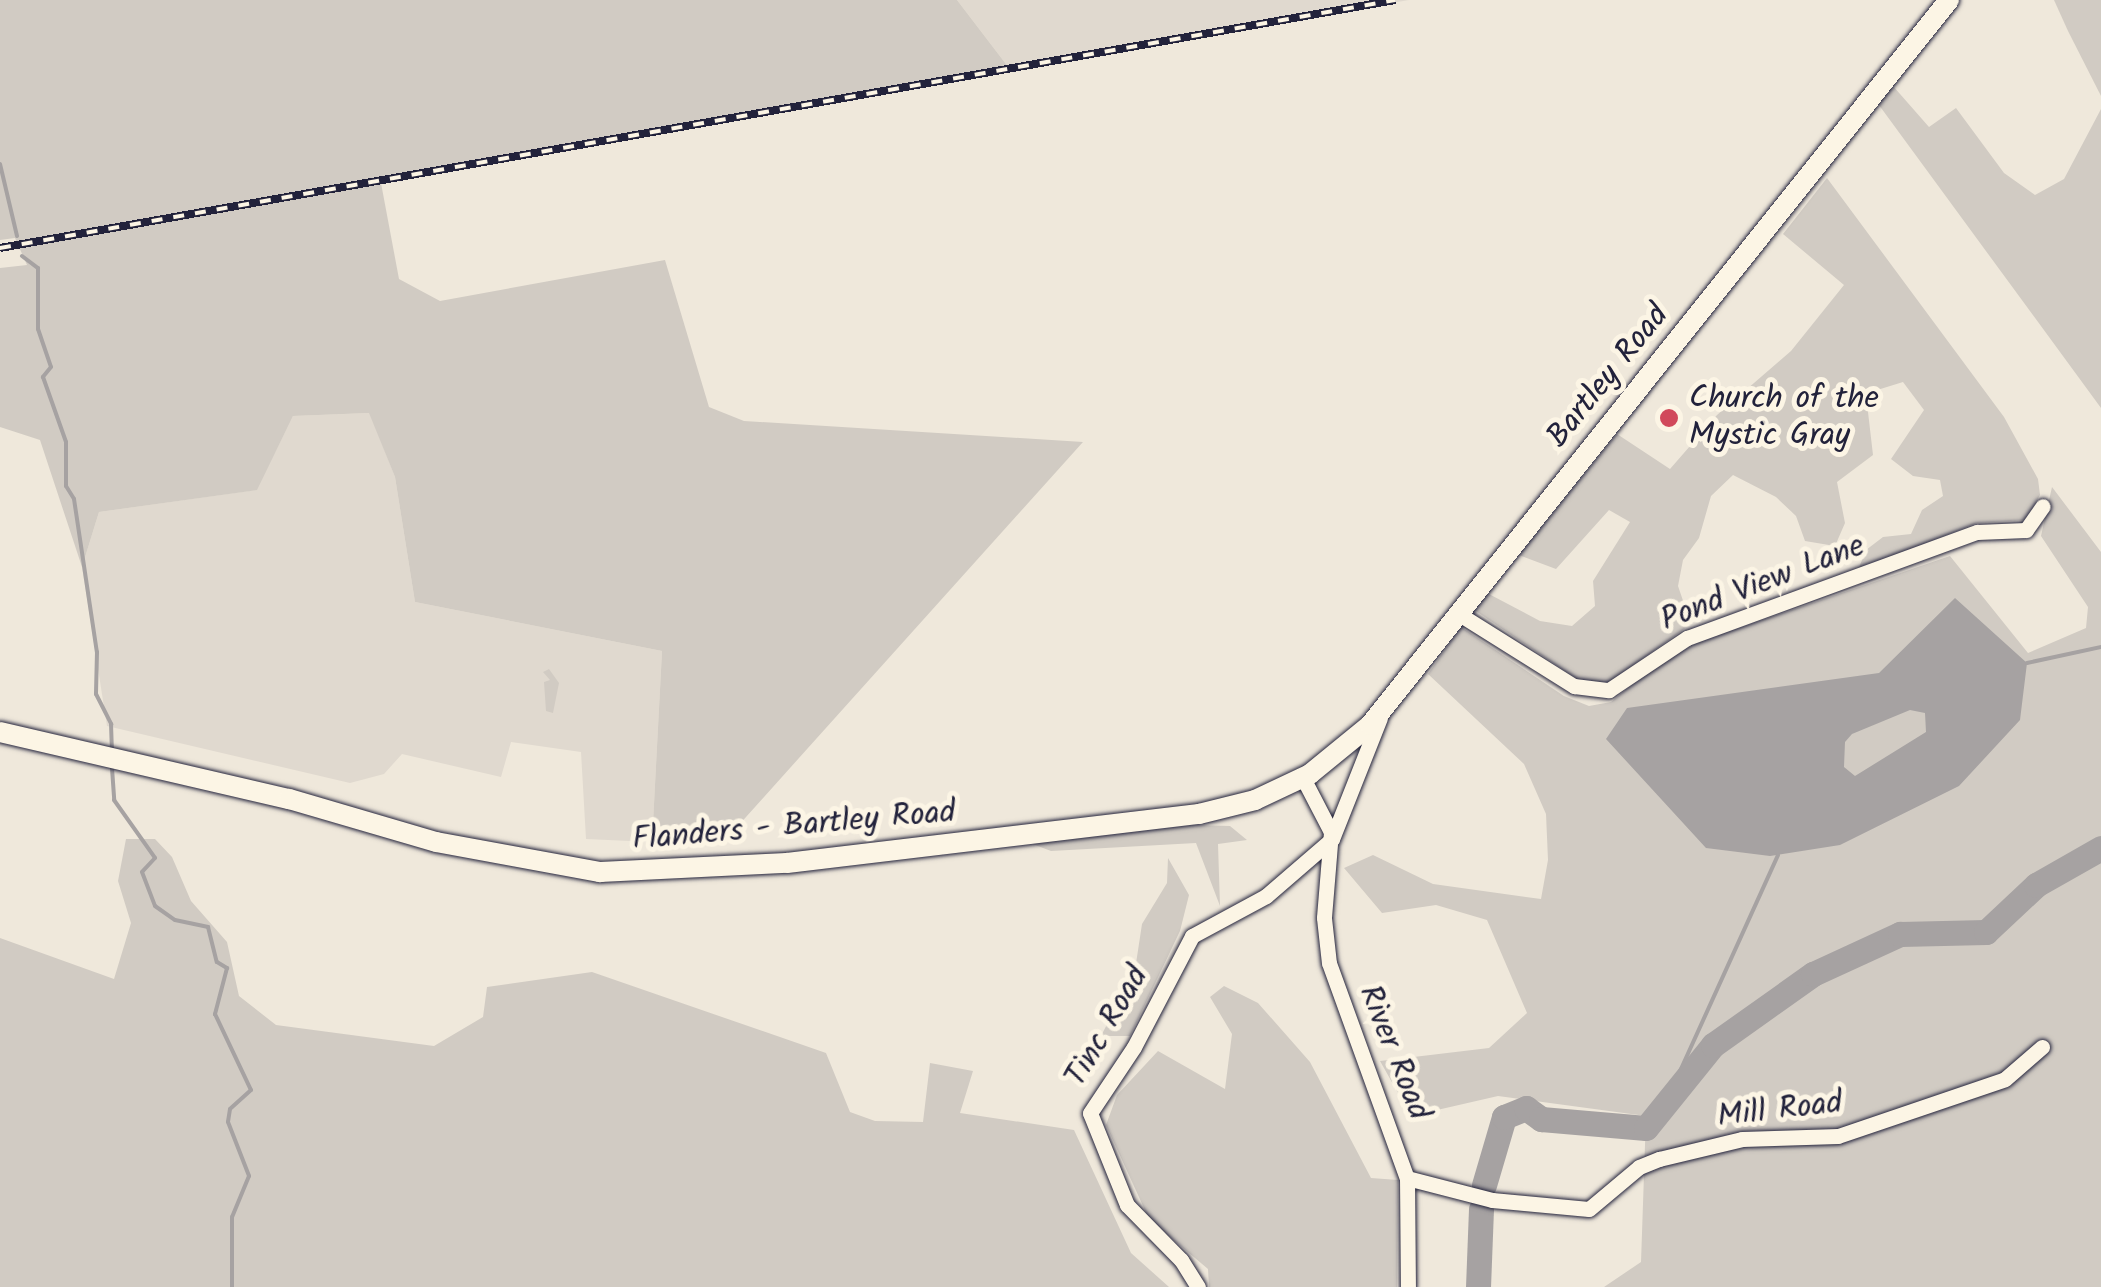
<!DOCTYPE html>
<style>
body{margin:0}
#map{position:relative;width:2101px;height:1287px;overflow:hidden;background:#efe8db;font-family:Kalam,sans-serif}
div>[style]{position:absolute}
.built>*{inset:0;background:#e0d9cf}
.green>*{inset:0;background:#d1cbc3}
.water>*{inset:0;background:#a6a2a2}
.stream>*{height:4px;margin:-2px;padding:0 2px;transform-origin:2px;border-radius:2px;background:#a6a2a2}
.river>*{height:25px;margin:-12.5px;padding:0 12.5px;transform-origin:12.5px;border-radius:12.5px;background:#a6a2a2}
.roads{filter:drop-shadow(0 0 2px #22223b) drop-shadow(0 0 2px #22223b)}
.minor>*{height:15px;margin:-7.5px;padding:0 7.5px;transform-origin:7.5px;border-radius:7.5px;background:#fcf5e5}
.major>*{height:20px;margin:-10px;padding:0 10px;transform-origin:10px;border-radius:10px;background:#fcf5e5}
.rail>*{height:8px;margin-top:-4px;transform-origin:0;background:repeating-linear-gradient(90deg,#fcf5e5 0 11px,#22223b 0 22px);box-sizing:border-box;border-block:2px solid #22223b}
.dots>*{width:28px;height:28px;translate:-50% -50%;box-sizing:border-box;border:5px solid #fcf5e5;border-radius:50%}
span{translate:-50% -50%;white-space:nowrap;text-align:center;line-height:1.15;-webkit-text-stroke:10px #fcf5e5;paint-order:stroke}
.street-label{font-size:32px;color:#22223b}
.poi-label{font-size:32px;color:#22223b}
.left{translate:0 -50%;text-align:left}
</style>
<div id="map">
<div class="built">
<div style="clip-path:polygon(957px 0,1409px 0,1009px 68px)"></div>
<div style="clip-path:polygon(370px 413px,395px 477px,415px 602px,662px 651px,652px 842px,586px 839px,581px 752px,511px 742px,501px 777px,402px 754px,384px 774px,350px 783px,107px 726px,82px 567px,99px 512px,256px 490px,293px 416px)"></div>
</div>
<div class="green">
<div style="clip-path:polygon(0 0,957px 0,1009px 68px,381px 183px,399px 279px,440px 301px,665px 260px,709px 407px,744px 421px,1083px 442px,728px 837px,652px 842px,662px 651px,415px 602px,395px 477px,369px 413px,293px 416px,257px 490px,99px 512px,82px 567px,40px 440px,0 427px,0 268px,27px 265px,15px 238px,0 240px)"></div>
<div style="clip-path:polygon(2054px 0,2101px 0,2101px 96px,2068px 31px)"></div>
<div style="clip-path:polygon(1893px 86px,1929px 127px,1956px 108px,2004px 173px,2035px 195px,2064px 179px,2101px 109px,2101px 408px,1876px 101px)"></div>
<div style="clip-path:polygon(1827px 178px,2004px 417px,2038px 479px,2040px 495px,2026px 520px,1977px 523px,1858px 570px,1866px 550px,1883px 537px,1911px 534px,1922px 510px,1943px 496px,1940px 480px,1913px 476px,1891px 459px,1924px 410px,1903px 382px,1874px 391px,1868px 412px,1873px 455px,1837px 482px,1845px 523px,1835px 546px,1805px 541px,1796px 516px,1776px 497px,1733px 475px,1711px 496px,1699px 538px,1683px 560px,1678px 586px,1691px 624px,1607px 684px,1577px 679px,1473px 609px,1487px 593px,1540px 621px,1572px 626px,1595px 606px,1593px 581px,1630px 522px,1609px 510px,1556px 569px,1519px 555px,1617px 434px,1670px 469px,1717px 415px,1791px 351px,1844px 285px,1783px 234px)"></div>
<div style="clip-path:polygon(2052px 487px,2101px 552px,2101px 1287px,1604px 1287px,1641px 1262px,1646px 1116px,1498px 1096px,1411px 1116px,1380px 1061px,1489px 1048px,1527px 1013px,1487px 920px,1436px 905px,1382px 913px,1344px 868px,1373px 855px,1433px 884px,1541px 899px,1548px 860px,1546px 814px,1524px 764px,1428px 674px,1461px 627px,1564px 696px,1589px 706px,1611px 702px,1657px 664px,1701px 641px,1950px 556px,2028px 653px,2086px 628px,2088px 607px,2041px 536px)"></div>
<div style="clip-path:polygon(549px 669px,559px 683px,553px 713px,546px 711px,544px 682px,550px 680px,543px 672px)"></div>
<div style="clip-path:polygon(1193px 825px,1230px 826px,1247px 840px,1218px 844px,1220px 906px,1196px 843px,1051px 851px,1030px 843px)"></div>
<div style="clip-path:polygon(126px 839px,155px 839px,172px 857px,191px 901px,227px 942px,239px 996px,276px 1025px,434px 1046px,483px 1017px,487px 987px,592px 972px,826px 1053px,850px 1112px,875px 1121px,923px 1122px,930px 1063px,973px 1071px,960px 1113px,1074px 1130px,1131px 1253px,1169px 1287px,0 1287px,0 938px,114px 979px,131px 923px,118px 881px)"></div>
<div style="clip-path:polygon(1168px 858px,1189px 895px,1180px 931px,1130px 1036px,1101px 1036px,1135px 970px,1142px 924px,1167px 883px)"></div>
<div style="clip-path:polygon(1224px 986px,1258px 1003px,1310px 1062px,1371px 1178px,1398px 1180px,1397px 1287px,1209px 1287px,1208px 1269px,1149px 1219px,1106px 1125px,1117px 1095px,1158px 1051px,1225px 1089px,1232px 1034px,1210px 997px)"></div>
</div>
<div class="water">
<div style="clip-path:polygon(evenodd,1955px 598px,2027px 663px,2020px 720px,1959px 786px,1840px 845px,1770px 856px,1706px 848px,1606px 739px,1627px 708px,1879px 673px,1955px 598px,1910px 710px,1925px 713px,1926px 732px,1855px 776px,1844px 767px,1845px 742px,1852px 734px,1910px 710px)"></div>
</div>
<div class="stream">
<div style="left:0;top:164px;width:74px;rotate:76.7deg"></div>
<div style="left:22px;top:256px;width:20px;rotate:37deg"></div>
<div style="left:38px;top:268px;width:61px;rotate:90deg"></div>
<div style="left:38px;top:329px;width:40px;rotate:71.1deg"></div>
<div style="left:51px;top:367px;width:13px;rotate:129deg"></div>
<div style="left:43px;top:377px;width:69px;rotate:70.5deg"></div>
<div style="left:66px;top:442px;width:44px;rotate:90deg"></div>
<div style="left:66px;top:486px;width:15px;rotate:58deg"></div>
<div style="left:74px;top:499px;width:155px;rotate:81.5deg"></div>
<div style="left:97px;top:652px;width:42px;rotate:91.4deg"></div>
<div style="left:96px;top:694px;width:34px;rotate:63deg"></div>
<div style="left:111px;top:724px;width:27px;rotate:88deg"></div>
<div style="left:2027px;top:663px;width:76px;rotate:-12.2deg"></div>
<div style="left:112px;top:768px;width:32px;rotate:86deg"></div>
<div style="left:114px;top:800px;width:71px;rotate:54.7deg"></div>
<div style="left:155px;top:858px;width:19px;rotate:133deg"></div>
<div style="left:142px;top:872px;width:36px;rotate:69deg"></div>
<div style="left:155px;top:906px;width:24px;rotate:35deg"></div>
<div style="left:175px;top:920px;width:34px;rotate:12deg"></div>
<div style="left:208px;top:927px;width:36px;rotate:76deg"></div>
<div style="left:217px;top:962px;width:12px;rotate:31deg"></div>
<div style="left:227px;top:968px;width:48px;rotate:104.6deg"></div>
<div style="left:215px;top:1014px;width:84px;rotate:64.7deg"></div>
<div style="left:251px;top:1090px;width:28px;rotate:138deg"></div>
<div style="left:230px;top:1109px;width:13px;rotate:99deg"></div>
<div style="left:228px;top:1122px;width:58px;rotate:68.7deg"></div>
<div style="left:249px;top:1176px;width:44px;rotate:112.5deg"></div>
<div style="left:232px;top:1217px;width:70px;rotate:90deg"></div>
<div style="left:1671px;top:1091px;width:259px;rotate:-65.6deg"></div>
</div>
<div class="river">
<div style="left:1484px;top:1185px;width:71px;rotate:-73.6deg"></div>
<div style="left:1504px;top:1117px;width:24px;rotate:-22deg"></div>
<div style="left:1526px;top:1108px;width:19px;rotate:36deg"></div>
<div style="left:1541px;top:1119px;width:105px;rotate:4.9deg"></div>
<div style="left:1646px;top:1128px;width:107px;rotate:-51.1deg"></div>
<div style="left:1713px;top:1045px;width:123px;rotate:-35.4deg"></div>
<div style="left:1813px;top:974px;width:96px;rotate:-24.7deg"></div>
<div style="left:1900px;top:934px;width:86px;rotate:-1.3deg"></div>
<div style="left:1986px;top:932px;width:69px;rotate:-43.2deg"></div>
<div style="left:2036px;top:885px;width:75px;rotate:-29.6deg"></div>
<div style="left:1478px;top:1287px;width:78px;rotate:-87.8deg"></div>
</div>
<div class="roads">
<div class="minor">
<div style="left:1459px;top:614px;width:136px;rotate:32.1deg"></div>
<div style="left:1574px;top:686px;width:35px;rotate:7deg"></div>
<div style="left:1609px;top:690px;width:94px;rotate:-33.7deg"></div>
<div style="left:1687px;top:638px;width:309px;rotate:-20.1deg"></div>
<div style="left:1977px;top:532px;width:49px;rotate:-2.3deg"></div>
<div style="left:2026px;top:530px;width:29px;rotate:-55deg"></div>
<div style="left:1303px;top:778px;width:61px;rotate:62.6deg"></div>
<div style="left:1331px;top:832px;width:86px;rotate:94.7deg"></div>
<div style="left:1324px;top:918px;width:45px;rotate:83.7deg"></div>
<div style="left:1329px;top:963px;width:229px;rotate:70.1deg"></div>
<div style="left:1407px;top:1178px;width:109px;rotate:89.5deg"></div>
<div style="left:1332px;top:839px;width:130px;rotate:-68.4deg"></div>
<div style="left:1407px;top:1178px;width:88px;rotate:14.5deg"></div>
<div style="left:1492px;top:1200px;width:97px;rotate:5.3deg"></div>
<div style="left:1589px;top:1209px;width:65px;rotate:-40deg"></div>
<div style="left:1639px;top:1167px;width:22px;rotate:-22deg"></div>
<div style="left:1659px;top:1159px;width:85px;rotate:-13.5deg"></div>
<div style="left:1742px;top:1139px;width:96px;rotate:-1.8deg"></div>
<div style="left:1838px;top:1136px;width:176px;rotate:-18.8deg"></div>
<div style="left:2005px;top:1079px;width:49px;rotate:-40.9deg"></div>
<div style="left:1198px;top:1287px;width:32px;rotate:-122deg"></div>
<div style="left:1181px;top:1260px;width:77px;rotate:-134.5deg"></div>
<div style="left:1127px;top:1205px;width:99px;rotate:-111.9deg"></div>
<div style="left:1090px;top:1113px;width:79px;rotate:-56.3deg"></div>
<div style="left:1134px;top:1047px;width:125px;rotate:-62.4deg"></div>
<div style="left:1192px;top:936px;width:84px;rotate:-28.4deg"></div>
<div style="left:1266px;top:896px;width:87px;rotate:-40.8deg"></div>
</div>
<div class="major">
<div style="left:0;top:732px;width:297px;rotate:13.1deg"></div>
<div style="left:289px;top:799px;width:153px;rotate:16.3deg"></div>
<div style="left:436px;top:842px;width:167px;rotate:10.4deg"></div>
<div style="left:600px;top:872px;width:187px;rotate:-2.8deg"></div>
<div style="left:787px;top:863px;width:415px;rotate:-6.8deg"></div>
<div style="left:1199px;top:814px;width:58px;rotate:-14deg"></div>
<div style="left:1255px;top:800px;width:61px;rotate:-25.3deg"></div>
<div style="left:1310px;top:774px;width:77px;rotate:-39.2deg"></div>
<div style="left:1370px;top:725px;width:928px;rotate:-51.39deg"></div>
</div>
</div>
<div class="rail">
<div style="left:0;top:248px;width:1417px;rotate:-10.08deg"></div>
</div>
<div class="dots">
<div style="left:1669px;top:418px;background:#d1495b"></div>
</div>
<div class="street-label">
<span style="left:1609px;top:377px;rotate:-51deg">Bartley Road</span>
<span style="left:1763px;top:584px;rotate:-21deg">Pond View Lane</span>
<span style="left:794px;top:827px;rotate:-5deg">Flanders - Bartley Road</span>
<span style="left:1108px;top:1027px;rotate:-60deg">Tinc Road</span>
<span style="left:1393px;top:1053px;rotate:68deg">River Road</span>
<span style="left:1780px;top:1111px;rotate:-7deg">Mill Road</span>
</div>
<div class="poi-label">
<span class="left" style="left:1689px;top:418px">Church of the<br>Mystic Gray</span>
</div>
</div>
